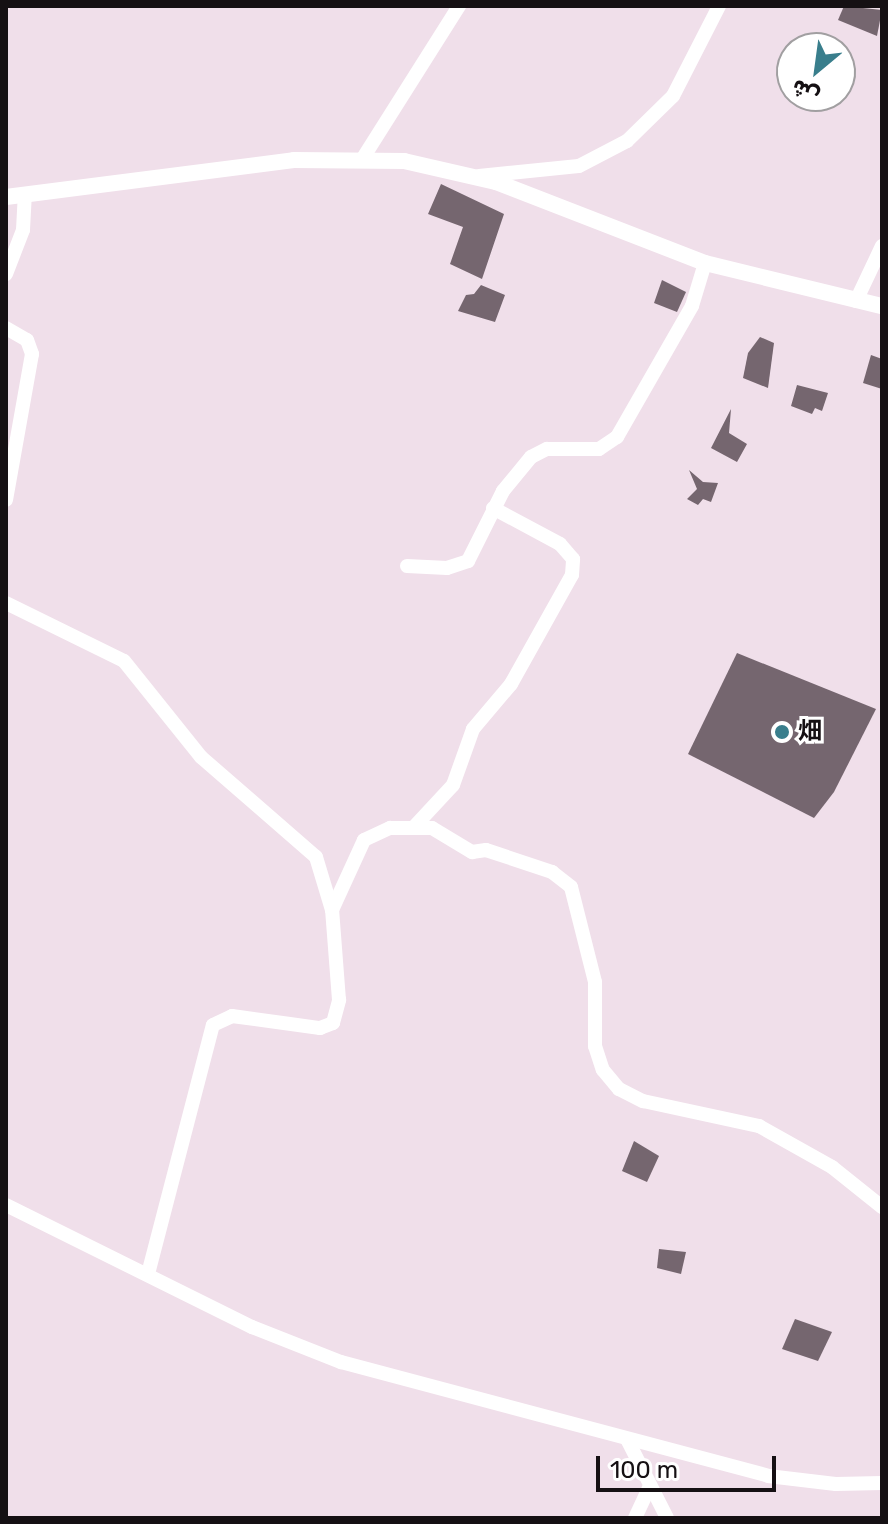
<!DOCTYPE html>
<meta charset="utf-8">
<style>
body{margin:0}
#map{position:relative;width:888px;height:1524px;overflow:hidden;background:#f0dfea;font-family:Rubik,"Noto Sans Arabic","Noto Sans SC",sans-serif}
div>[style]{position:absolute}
.building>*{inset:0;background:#75666f}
.minor>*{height:14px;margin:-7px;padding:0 7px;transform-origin:7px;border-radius:7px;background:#fff}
.tertiary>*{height:16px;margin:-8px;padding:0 8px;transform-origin:8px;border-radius:8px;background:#fff}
.dots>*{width:22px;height:22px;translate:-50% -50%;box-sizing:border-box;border:4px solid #fff;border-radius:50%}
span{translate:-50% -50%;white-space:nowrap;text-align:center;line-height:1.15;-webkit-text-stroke:6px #fff;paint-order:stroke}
.poi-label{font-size:24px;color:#151013;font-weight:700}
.left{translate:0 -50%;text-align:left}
.frame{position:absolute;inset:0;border:8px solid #151013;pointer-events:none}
.north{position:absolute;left:776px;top:32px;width:80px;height:80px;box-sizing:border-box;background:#fff;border:2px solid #a19fa1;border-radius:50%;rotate:209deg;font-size:22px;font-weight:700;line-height:32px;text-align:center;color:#151013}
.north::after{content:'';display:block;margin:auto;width:28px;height:36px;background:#397e8c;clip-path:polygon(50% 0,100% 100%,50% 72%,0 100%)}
.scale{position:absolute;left:596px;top:1456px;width:180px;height:36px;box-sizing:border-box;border:4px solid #151013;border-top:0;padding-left:10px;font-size:24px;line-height:28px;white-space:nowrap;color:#151013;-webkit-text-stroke:6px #fff;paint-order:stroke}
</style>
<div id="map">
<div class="building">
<div style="clip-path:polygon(844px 6px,882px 10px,877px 36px,838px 20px)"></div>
<div style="clip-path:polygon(441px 184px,504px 214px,482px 279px,450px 264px,463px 227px,428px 214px)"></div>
<div style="clip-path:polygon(662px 280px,686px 292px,677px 312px,654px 303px)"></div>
<div style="clip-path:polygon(481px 285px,505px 295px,495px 322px,458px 311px,466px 295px,474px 294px)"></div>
<div style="clip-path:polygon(760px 337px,774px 343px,768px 388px,743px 378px,748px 353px)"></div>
<div style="clip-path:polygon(871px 355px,882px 359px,882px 389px,863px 383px)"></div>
<div style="clip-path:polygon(797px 385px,828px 393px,822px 411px,815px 408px,812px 414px,791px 406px)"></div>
<div style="clip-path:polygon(731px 409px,729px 433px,747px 444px,737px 462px,711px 448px)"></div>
<div style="clip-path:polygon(689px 470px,703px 482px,718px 483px,711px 502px,703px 499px,698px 505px,687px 499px,697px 489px)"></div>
<div style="clip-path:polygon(737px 653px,876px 709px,834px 792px,814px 818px,688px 754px)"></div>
<div style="clip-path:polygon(634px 1141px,659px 1156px,647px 1182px,622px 1171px)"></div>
<div style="clip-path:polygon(659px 1249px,686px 1252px,681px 1274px,657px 1268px)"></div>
<div style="clip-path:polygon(795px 1319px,832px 1332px,818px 1361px,782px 1349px)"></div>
</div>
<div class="minor">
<div style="left:363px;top:158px;width:180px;rotate:-57.7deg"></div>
<div style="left:479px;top:176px;width:100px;rotate:-5.7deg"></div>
<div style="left:579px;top:166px;width:54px;rotate:-27.5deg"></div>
<div style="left:627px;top:141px;width:64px;rotate:-44.4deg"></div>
<div style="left:673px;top:96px;width:101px;rotate:-62.9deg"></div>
<div style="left:6px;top:274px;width:47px;rotate:-68.9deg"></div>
<div style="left:23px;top:230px;width:35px;rotate:-87deg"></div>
<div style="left:856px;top:301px;width:61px;rotate:-64.7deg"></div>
<div style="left:6px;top:328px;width:24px;rotate:30deg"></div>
<div style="left:27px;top:340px;width:15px;rotate:70deg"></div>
<div style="left:32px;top:354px;width:148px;rotate:100.1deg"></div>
<div style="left:407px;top:566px;width:40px;rotate:2.9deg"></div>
<div style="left:447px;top:568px;width:22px;rotate:-18deg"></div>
<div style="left:468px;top:561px;width:78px;rotate:-63.4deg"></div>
<div style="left:503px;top:491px;width:44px;rotate:-50.5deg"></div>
<div style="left:531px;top:457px;width:18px;rotate:-27deg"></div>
<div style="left:547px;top:449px;width:52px"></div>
<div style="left:599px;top:449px;width:22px;rotate:-34deg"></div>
<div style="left:617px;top:437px;width:151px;rotate:-60.2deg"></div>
<div style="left:692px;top:306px;width:45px;rotate:-73.2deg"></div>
<div style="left:6px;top:603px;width:131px;rotate:26.2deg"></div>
<div style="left:124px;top:661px;width:123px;rotate:51.3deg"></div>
<div style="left:201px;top:757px;width:152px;rotate:41deg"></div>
<div style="left:316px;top:857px;width:55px;rotate:73.2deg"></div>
<div style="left:414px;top:827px;width:57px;rotate:-47.1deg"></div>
<div style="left:453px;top:785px;width:59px;rotate:-70.3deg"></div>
<div style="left:473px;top:729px;width:59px;rotate:-49.8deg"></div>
<div style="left:511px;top:684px;width:125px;rotate:-60.8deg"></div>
<div style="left:572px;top:575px;width:16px;rotate:-86deg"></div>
<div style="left:573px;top:559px;width:20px;rotate:-131deg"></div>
<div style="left:560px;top:544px;width:76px;rotate:-151.8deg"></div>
<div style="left:6px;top:1205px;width:275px;rotate:26.4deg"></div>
<div style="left:252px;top:1327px;width:96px;rotate:21.5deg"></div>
<div style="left:341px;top:1362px;width:442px;rotate:14.9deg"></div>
<div style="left:768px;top:1476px;width:68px;rotate:6.7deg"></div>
<div style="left:836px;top:1484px;width:46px;rotate:-1.2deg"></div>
<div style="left:148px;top:1274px;width:257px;rotate:-75.4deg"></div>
<div style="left:213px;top:1025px;width:21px;rotate:-25deg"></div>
<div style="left:232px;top:1016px;width:89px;rotate:7.8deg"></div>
<div style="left:320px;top:1028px;width:14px;rotate:-21deg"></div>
<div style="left:333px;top:1023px;width:24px;rotate:-75deg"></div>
<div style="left:339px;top:1000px;width:90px;rotate:-94.4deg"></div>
<div style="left:332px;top:910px;width:77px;rotate:-65.4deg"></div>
<div style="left:364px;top:840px;width:29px;rotate:-25deg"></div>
<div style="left:390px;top:828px;width:42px"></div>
<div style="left:432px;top:828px;width:47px;rotate:31deg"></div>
<div style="left:472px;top:852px;width:14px;rotate:-8deg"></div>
<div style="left:486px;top:850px;width:70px;rotate:18.4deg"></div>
<div style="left:552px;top:872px;width:24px;rotate:38deg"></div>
<div style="left:571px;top:887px;width:98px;rotate:75.8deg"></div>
<div style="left:595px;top:982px;width:64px;rotate:90deg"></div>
<div style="left:595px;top:1046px;width:25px;rotate:72deg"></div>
<div style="left:603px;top:1070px;width:25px;rotate:50deg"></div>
<div style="left:619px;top:1089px;width:27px;rotate:27deg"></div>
<div style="left:643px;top:1101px;width:119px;rotate:12.2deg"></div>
<div style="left:759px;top:1126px;width:84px;rotate:29.3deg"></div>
<div style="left:832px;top:1167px;width:64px;rotate:38.7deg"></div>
<div style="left:628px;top:1441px;width:86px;rotate:63.1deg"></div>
<div style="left:635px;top:1518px;width:35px;rotate:-65deg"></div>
</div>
<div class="tertiary">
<div style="left:6px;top:197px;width:290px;rotate:-7.3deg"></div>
<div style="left:294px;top:160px;width:110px;rotate:0.5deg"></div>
<div style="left:404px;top:161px;width:94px;rotate:12.9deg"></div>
<div style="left:496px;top:182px;width:224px;rotate:21.2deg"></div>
<div style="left:705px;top:263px;width:182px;rotate:13.7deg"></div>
</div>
<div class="dots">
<div style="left:782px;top:732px;background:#397e8c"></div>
</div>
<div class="poi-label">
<span class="left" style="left:798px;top:732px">畑</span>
</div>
<div class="frame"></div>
<div class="north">ش</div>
<div class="scale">100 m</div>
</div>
